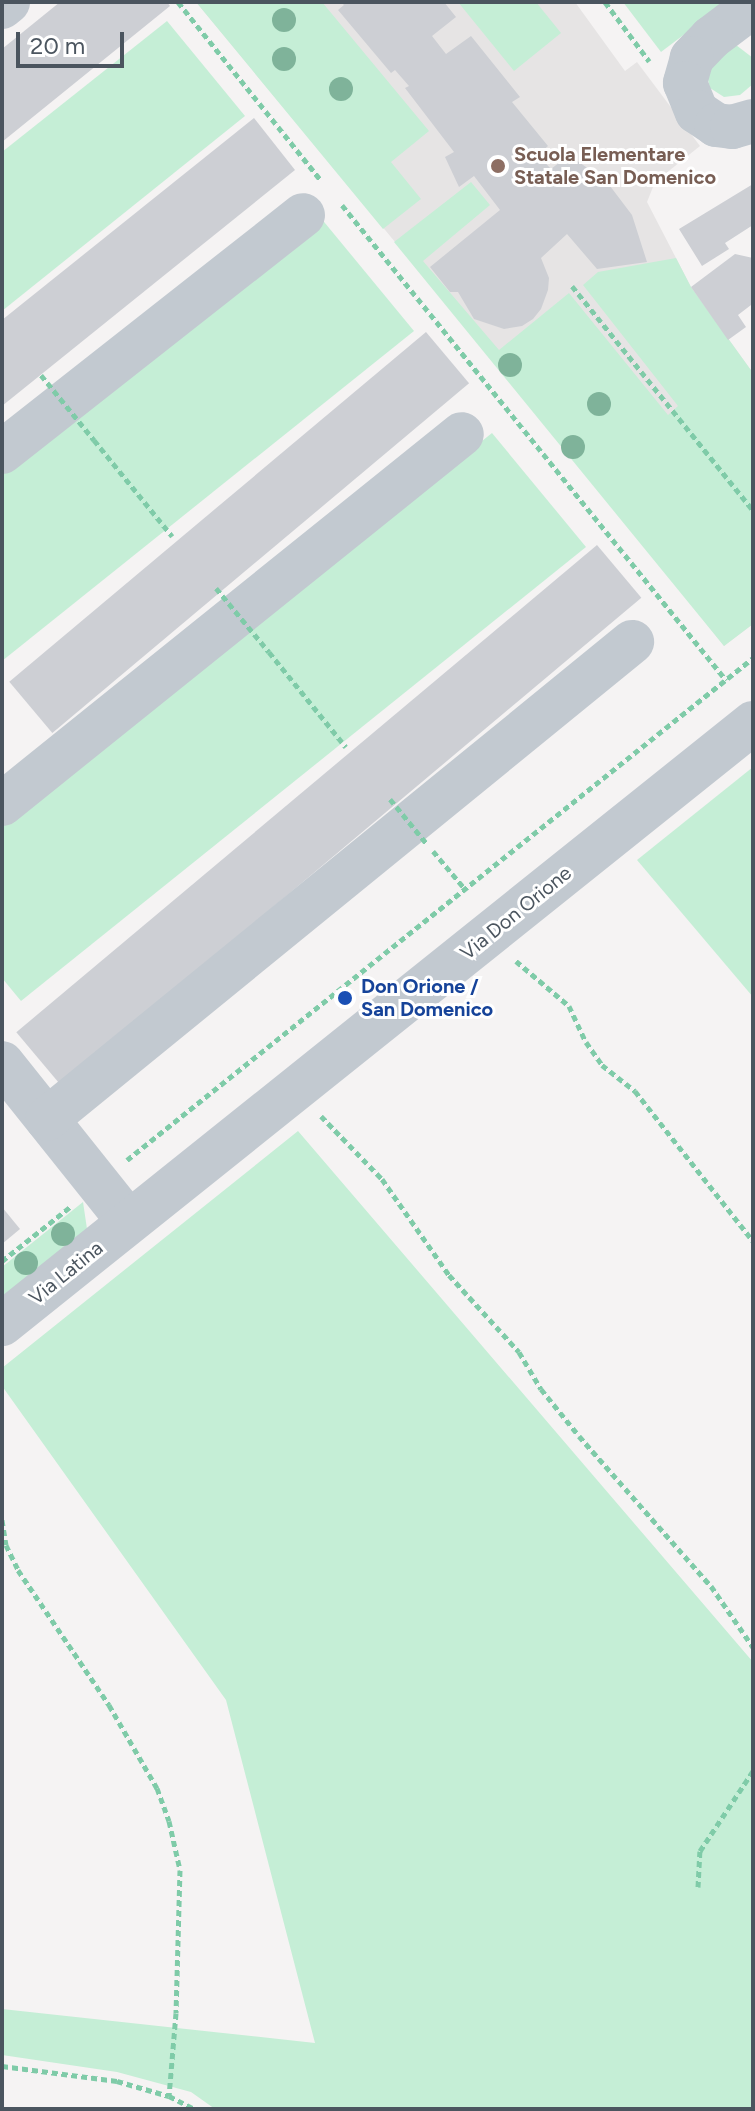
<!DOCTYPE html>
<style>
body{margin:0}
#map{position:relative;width:755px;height:2111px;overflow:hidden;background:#f5f3f3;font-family:Figtree,sans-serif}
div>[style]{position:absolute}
.education>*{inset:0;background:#e6e4e4}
.green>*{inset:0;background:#c5eed6}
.building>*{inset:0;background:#cdcfd4;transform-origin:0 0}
.path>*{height:5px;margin-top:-2.5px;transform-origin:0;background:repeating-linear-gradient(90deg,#7fcba8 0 6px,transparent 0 10px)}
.minor>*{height:44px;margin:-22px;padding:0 22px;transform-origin:22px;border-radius:22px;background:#c2c9d0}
.path-bridge>*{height:5px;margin-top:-2.5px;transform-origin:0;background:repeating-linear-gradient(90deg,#7fcba8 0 6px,transparent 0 10px)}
.trees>*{width:24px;height:24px;margin:-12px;border-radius:50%;background:#7fb39a}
.dots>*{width:22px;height:22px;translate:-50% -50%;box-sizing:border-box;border:4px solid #fff;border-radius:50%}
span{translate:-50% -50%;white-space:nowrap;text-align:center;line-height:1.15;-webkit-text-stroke:6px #fff;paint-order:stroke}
.education-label{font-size:20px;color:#785e54;font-weight:700}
.left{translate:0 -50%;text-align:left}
.street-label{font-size:20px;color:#4b555f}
.transit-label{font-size:20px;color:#164399;font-weight:700}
.frame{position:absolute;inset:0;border:4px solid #4b555f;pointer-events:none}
.scale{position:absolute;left:16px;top:32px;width:108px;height:36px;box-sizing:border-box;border:4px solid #4b555f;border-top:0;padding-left:10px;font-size:24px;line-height:28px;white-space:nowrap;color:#4b555f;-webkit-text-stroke:6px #fff;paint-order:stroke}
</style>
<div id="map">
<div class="education">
<div style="clip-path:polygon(196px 2px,575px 2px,625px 71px,637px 62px,700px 146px,655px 182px,647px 202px,691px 287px,753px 373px,753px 624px,724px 646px,590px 477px)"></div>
</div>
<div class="green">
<div style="clip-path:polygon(196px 2px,322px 2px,429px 131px,391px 162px,421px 199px,383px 229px)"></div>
<div style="clip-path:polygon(458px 2px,536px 2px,561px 33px,514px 71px)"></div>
<div style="clip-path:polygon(623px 2px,727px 2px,661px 52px)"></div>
<div style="clip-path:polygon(167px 21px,245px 116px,2px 311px,2px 152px)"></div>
<div style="clip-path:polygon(736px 45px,753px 58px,753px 84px,740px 95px,724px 97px,710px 88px,704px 64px)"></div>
<div style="clip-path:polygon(471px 182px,490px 205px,423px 261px,499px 350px,569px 293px,668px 415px,678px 406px,583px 285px,598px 272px,676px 258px,691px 287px,753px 373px,753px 624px,724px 646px,394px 242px)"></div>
<div style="clip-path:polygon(320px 217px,414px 331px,2px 661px,2px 471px)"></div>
<div style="clip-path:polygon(492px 433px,586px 547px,21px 1001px,2px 978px,2px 825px)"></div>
<div style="clip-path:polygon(753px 767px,753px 997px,637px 860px)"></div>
<div style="clip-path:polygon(298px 1131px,753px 1662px,753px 2109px,215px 2109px,191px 2092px,117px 2072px,2px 2055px,2px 2009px,315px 2043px,226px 1700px,2px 1386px,2px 1368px)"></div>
<div style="clip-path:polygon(83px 1202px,87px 1229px,2px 1300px,2px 1267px)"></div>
</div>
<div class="building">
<div style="clip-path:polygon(60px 2px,167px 2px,170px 6px,2px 142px,2px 49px)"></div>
<div style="clip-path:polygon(341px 2px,444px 2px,456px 17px,432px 36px,446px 54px,471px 36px,520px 97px,512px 102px,548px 146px,538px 155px,551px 169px,569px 155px,607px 182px,632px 215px,647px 262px,597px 269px,567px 234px,541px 258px,549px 278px,548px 290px,541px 309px,533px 319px,522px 326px,504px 329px,474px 319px,458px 292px,450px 292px,430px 267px,500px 210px,474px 176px,459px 187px,445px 157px,454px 152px,405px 88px,409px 86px,395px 70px,391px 73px,338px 10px,344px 5px)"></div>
<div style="clip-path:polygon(254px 118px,295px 170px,2px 406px,2px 320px)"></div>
<div style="clip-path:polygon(753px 184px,753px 225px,725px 243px,729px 249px,702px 266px,679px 229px)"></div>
<div style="clip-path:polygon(735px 254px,753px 258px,753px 292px,751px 305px,738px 315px,746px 327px,728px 340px,691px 287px)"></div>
<div style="left:426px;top:332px;width:67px;height:544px;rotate:50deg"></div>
<div style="left:597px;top:545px;width:69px;height:758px;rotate:50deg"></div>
<div style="clip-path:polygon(2px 1207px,20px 1229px,2px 1244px)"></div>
</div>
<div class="path">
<div style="left:178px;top:2px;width:227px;rotate:51.3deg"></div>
<div style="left:605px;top:2px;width:74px;rotate:53.3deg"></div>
<div style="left:342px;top:205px;width:611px;rotate:51.05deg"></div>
<div style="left:572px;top:286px;width:288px;rotate:51.1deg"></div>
<div style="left:94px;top:440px;width:124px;rotate:50.9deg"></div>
<div style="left:269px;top:652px;width:122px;rotate:51deg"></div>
<div style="left:433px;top:851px;width:50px;rotate:49.9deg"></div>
<div style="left:516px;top:961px;width:70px;rotate:40.3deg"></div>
<div style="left:569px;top:1006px;width:40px;rotate:65deg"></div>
<div style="left:586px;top:1042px;width:28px;rotate:55deg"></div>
<div style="left:602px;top:1065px;width:42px;rotate:38.2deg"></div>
<div style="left:635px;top:1091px;width:191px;rotate:51.8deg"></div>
<div style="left:321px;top:1116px;width:88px;rotate:45.9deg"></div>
<div style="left:382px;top:1179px;width:117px;rotate:55.1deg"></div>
<div style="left:449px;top:1275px;width:104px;rotate:47.7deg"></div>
<div style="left:519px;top:1352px;width:43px;rotate:59.3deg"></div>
<div style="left:541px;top:1389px;width:60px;rotate:51deg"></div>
<div style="left:579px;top:1436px;width:200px;rotate:48.7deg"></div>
<div style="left:711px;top:1586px;width:74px;rotate:55.5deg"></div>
<div style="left:127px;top:1160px;width:802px;rotate:-38.73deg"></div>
<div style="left:2px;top:1261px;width:87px;rotate:-38.5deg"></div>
<div style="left:2px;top:1520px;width:25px;rotate:81deg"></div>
<div style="left:6px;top:1545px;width:28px;rotate:64deg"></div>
<div style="left:18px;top:1570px;width:163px;rotate:56deg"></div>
<div style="left:109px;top:1705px;width:96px;rotate:60deg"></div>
<div style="left:157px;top:1788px;width:35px;rotate:70deg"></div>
<div style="left:169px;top:1821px;width:50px;rotate:77.3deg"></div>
<div style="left:180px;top:1870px;width:143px;rotate:91.6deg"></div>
<div style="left:176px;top:2013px;width:83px;rotate:94.8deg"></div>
<div style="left:698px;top:1887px;width:36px;rotate:-87deg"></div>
<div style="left:700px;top:1851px;width:96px;rotate:-56.5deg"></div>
<div style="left:2px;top:2066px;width:116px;rotate:7.4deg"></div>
<div style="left:117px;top:2081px;width:54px;rotate:16.1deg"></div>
<div style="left:169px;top:2096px;width:29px;rotate:27deg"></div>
</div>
<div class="minor">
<div style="left:753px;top:6px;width:53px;rotate:142.7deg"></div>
<div style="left:711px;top:38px;width:28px;rotate:134deg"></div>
<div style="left:692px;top:58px;width:26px;rotate:106deg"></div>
<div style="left:685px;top:83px;width:31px;rotate:68deg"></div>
<div style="left:697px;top:112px;width:23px;rotate:34deg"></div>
<div style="left:716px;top:125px;width:16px;rotate:7deg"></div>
<div style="left:732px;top:127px;width:22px;rotate:-16deg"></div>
<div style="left:2px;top:7px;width:8px;rotate:-40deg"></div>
<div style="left:2px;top:452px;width:383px;rotate:-38.2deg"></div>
<div style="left:2px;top:804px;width:590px;rotate:-38.81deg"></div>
<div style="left:2px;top:1063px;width:203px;rotate:51.4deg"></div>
<div style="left:47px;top:1119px;width:755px;rotate:-39.19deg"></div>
<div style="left:2px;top:1324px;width:962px;rotate:-38.67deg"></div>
</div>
<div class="path-bridge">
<div style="left:41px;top:375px;width:84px;rotate:50.8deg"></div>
<div style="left:216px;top:588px;width:83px;rotate:50.4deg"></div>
<div style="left:390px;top:799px;width:58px;rotate:50.6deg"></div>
</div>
<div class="trees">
<div style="left:284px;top:20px"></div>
<div style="left:284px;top:59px"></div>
<div style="left:341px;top:89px"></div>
<div style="left:510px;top:365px"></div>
<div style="left:599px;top:404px"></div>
<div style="left:573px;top:447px"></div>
<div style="left:63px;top:1234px"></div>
<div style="left:26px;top:1263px"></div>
</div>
<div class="dots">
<div style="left:498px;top:166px;background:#8d6e63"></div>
<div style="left:345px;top:998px;background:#1a4fb4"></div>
</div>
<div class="education-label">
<span class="left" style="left:514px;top:166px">Scuola Elementare<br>Statale San Domenico</span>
</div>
<div class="street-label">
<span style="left:516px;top:913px;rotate:-39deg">Via Don Orione</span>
<span style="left:66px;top:1273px;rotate:-39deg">Via Latina</span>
</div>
<div class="transit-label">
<span class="left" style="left:361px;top:998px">Don Orione /<br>San Domenico</span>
</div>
<div class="frame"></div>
<div class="scale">20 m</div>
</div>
